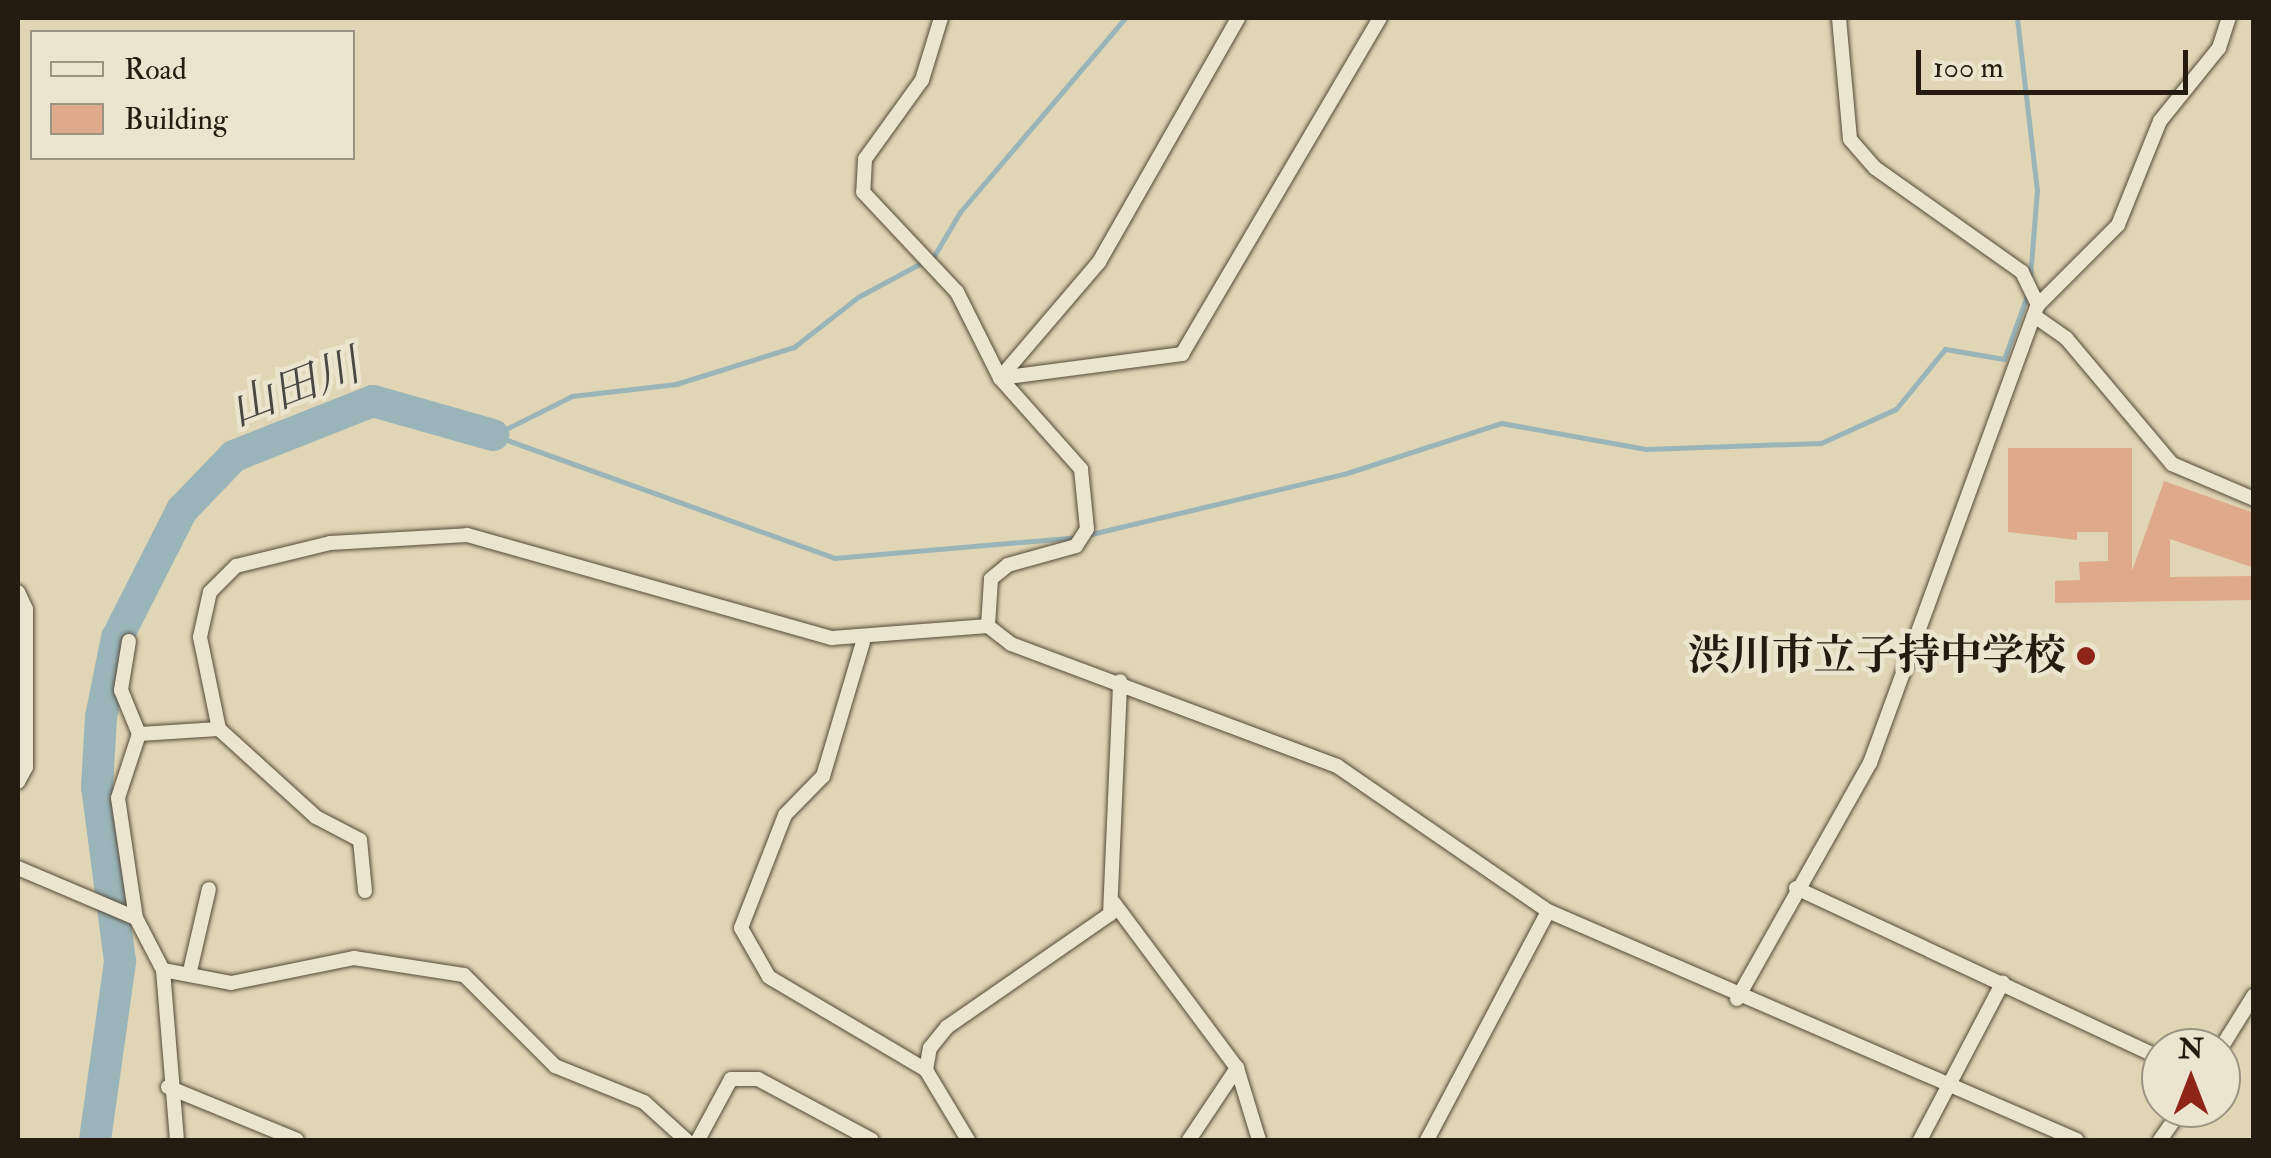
<!DOCTYPE html>
<meta charset="utf-8">
<style>
body{margin:0}
#map{position:relative;width:2271px;height:1158px;overflow:hidden;background:#e0d5b4;font-family:"IM FELL Double Pica","Noto Serif JP",serif}
div>[style]{position:absolute}
.stream>*{height:5px;margin:-2.5px;padding:0 2.5px;transform-origin:2.5px;border-radius:2.5px;background:#9ab5b9}
.river>*{height:32px;margin:-16px;padding:0 16px;transform-origin:16px;border-radius:16px;background:#9ab5b9}
.building>*{inset:0;background:#dfaa8c}
.roads{filter:drop-shadow(0 0 2px #544a39) drop-shadow(0 0 2px #544a39)}
.minor>*{height:14px;margin:-7px;padding:0 7px;transform-origin:7px;border-radius:7px;background:#ebe4ce}
.dots>*{width:28px;height:28px;translate:-50% -50%;box-sizing:border-box;border:5px solid #ebe4ce;border-radius:50%}
span{translate:-50% -50%;white-space:nowrap;text-align:center;line-height:1.15;-webkit-text-stroke:9px #ebe4ce;paint-order:stroke}
.poi-label{font-size:42px;color:#261b10;font-weight:700}
.right{translate:-100% -50%;text-align:right}
.water-label{font-size:45px;color:#494943;font-style:italic}
.frame{position:absolute;inset:0;border:20px solid #261b10;pointer-events:none}
.legend{position:absolute;left:30px;top:30px;width:325px;height:130px;box-sizing:border-box;background:#ebe4ce;border:2px solid #9c9482;margin:0;padding:12px 18px;list-style:none;font-size:30px;color:#261b10}
.legend li{display:flex;align-items:center;gap:20px;height:50px}
.legend b{width:50px;border:2px solid #9c9482}
.north{position:absolute;left:2141px;top:1028px;width:100px;height:100px;box-sizing:border-box;background:#ebe4ce;border:2px solid #9c9482;border-radius:50%;rotate:0deg;font-size:28px;font-weight:700;line-height:40px;text-align:center;color:#261b10}
.north::after{content:'';display:block;margin:auto;width:35px;height:45px;background:#8f2418;clip-path:polygon(50% 0,100% 100%,50% 72%,0 100%)}
.scale{position:absolute;left:1916px;top:50px;width:272px;height:45px;box-sizing:border-box;border:5px solid #261b10;border-top:0;padding-left:12px;font-size:30px;line-height:35px;white-space:nowrap;color:#261b10;-webkit-text-stroke:8px #ebe4ce;paint-order:stroke}
</style>
<div id="map">
<div class="stream">
<div style="left:2017px;top:18px;width:173px;rotate:83.4deg"></div>
<div style="left:2037px;top:190px;width:87px;rotate:94.6deg"></div>
<div style="left:496px;top:434px;width:85px;rotate:-26.6deg"></div>
<div style="left:572px;top:396px;width:105px;rotate:-6.6deg"></div>
<div style="left:676px;top:384px;width:124px;rotate:-17.4deg"></div>
<div style="left:794px;top:347px;width:81px;rotate:-38deg"></div>
<div style="left:858px;top:297px;width:86px;rotate:-28.3deg"></div>
<div style="left:934px;top:256px;width:51px;rotate:-59.4deg"></div>
<div style="left:960px;top:212px;width:255px;rotate:-49.6deg"></div>
<div style="left:493px;top:435px;width:363px;rotate:19.8deg"></div>
<div style="left:834px;top:558px;width:244px;rotate:-4.9deg"></div>
<div style="left:1087px;top:535px;width:264px;rotate:-13.4deg"></div>
<div style="left:1344px;top:474px;width:165px;rotate:-18deg"></div>
<div style="left:1501px;top:423px;width:147px;rotate:10.2deg"></div>
<div style="left:1646px;top:449px;width:175px;rotate:-2deg"></div>
<div style="left:1821px;top:443px;width:82px;rotate:-24.4deg"></div>
<div style="left:1896px;top:409px;width:77px;rotate:-50.8deg"></div>
<div style="left:1945px;top:349px;width:60px;rotate:9.6deg"></div>
<div style="left:2004px;top:359px;width:70px;rotate:-70deg"></div>
</div>
<div class="river">
<div style="left:95px;top:1140px;width:181px;rotate:-82deg"></div>
<div style="left:120px;top:961px;width:176px;rotate:-97.5deg"></div>
<div style="left:97px;top:787px;width:70px;rotate:-86.7deg"></div>
<div style="left:101px;top:717px;width:81px;rotate:-78.6deg"></div>
<div style="left:117px;top:638px;width:144px;rotate:-63.1deg"></div>
<div style="left:182px;top:510px;width:75px;rotate:-46.1deg"></div>
<div style="left:234px;top:456px;width:149px;rotate:-21.6deg"></div>
<div style="left:373px;top:401px;width:125px;rotate:15.8deg"></div>
</div>
<div class="building">
<div style="clip-path:polygon(2008px 448px,2132px 448px,2132px 571px,2164px 481px,2254px 513px,2254px 568px,2170px 539px,2170px 577px,2254px 576px,2254px 600px,2055px 603px,2055px 581px,2080px 580px,2079px 562px,2108px 561px,2108px 532px,2077px 532px,2077px 540px,2008px 532px)"></div>
</div>
<div class="roads">
<div class="minor">
<div style="left:941px;top:18px;width:65px;rotate:107deg"></div>
<div style="left:922px;top:80px;width:97px;rotate:125.8deg"></div>
<div style="left:865px;top:159px;width:33px;rotate:93deg"></div>
<div style="left:863px;top:192px;width:137px;rotate:46.8deg"></div>
<div style="left:957px;top:292px;width:96px;rotate:63.4deg"></div>
<div style="left:1000px;top:378px;width:122px;rotate:48.3deg"></div>
<div style="left:1081px;top:469px;width:60px;rotate:84.3deg"></div>
<div style="left:1087px;top:529px;width:20px;rotate:123deg"></div>
<div style="left:1076px;top:546px;width:71px;rotate:164.4deg"></div>
<div style="left:1008px;top:565px;width:22px;rotate:141deg"></div>
<div style="left:991px;top:579px;width:47px;rotate:93.7deg"></div>
<div style="left:988px;top:626px;width:29px;rotate:38deg"></div>
<div style="left:1011px;top:644px;width:348px;rotate:20.5deg"></div>
<div style="left:1337px;top:766px;width:256px;rotate:34.5deg"></div>
<div style="left:1548px;top:911px;width:576px;rotate:23.41deg"></div>
<div style="left:2038px;top:305px;width:113px;rotate:-45deg"></div>
<div style="left:2118px;top:225px;width:112px;rotate:-68deg"></div>
<div style="left:2160px;top:121px;width:94px;rotate:-51.1deg"></div>
<div style="left:2219px;top:48px;width:32px;rotate:-72deg"></div>
<div style="left:2036px;top:317px;width:37px;rotate:35deg"></div>
<div style="left:2066px;top:338px;width:165px;rotate:49.9deg"></div>
<div style="left:2172px;top:464px;width:89px;rotate:23.1deg"></div>
<div style="left:1000px;top:378px;width:184px;rotate:-7.5deg"></div>
<div style="left:1182px;top:354px;width:390px;rotate:-59.5deg"></div>
<div style="left:1000px;top:378px;width:153px;rotate:-49.5deg"></div>
<div style="left:1099px;top:262px;width:281px;rotate:-60.3deg"></div>
<div style="left:18px;top:592px;width:19px;rotate:65deg"></div>
<div style="left:26px;top:609px;width:158px;rotate:90deg"></div>
<div style="left:26px;top:767px;width:17px;rotate:118deg"></div>
<div style="left:129px;top:641px;width:50px;rotate:99.3deg"></div>
<div style="left:121px;top:690px;width:48px;rotate:67.8deg"></div>
<div style="left:139px;top:734px;width:67px;rotate:108.2deg"></div>
<div style="left:118px;top:798px;width:121px;rotate:81.5deg"></div>
<div style="left:863px;top:642px;width:140px;rotate:106.6deg"></div>
<div style="left:823px;top:776px;width:54px;rotate:134.3deg"></div>
<div style="left:785px;top:815px;width:121px;rotate:111.3deg"></div>
<div style="left:741px;top:928px;width:56px;rotate:60.3deg"></div>
<div style="left:769px;top:977px;width:182px;rotate:30.6deg"></div>
<div style="left:139px;top:734px;width:80px;rotate:-3.6deg"></div>
<div style="left:18px;top:868px;width:128px;rotate:23deg"></div>
<div style="left:136px;top:918px;width:59px;rotate:62.6deg"></div>
<div style="left:163px;top:970px;width:171px;rotate:85.3deg"></div>
<div style="left:1796px;top:888px;width:403px;rotate:25deg"></div>
<div style="left:365px;top:891px;width:51px;rotate:-95.6deg"></div>
<div style="left:360px;top:840px;width:50px;rotate:-152.4deg"></div>
<div style="left:316px;top:817px;width:131px;rotate:-137.8deg"></div>
<div style="left:219px;top:729px;width:94px;rotate:-101.7deg"></div>
<div style="left:200px;top:637px;width:46px;rotate:-77.5deg"></div>
<div style="left:210px;top:592px;width:37px;rotate:-45deg"></div>
<div style="left:236px;top:566px;width:97px;rotate:-13.7deg"></div>
<div style="left:330px;top:543px;width:137px;rotate:-3.3deg"></div>
<div style="left:467px;top:535px;width:379px;rotate:15.8deg"></div>
<div style="left:832px;top:638px;width:156px;rotate:-4.4deg"></div>
<div style="left:1114px;top:903px;width:206px;rotate:53.3deg"></div>
<div style="left:1237px;top:1068px;width:75px;rotate:73deg"></div>
<div style="left:163px;top:970px;width:69px;rotate:10.8deg"></div>
<div style="left:231px;top:983px;width:126px;rotate:-11.5deg"></div>
<div style="left:354px;top:958px;width:111px;rotate:8.8deg"></div>
<div style="left:464px;top:975px;width:129px;rotate:45deg"></div>
<div style="left:555px;top:1066px;width:96px;rotate:22deg"></div>
<div style="left:644px;top:1102px;width:57px;rotate:42.1deg"></div>
<div style="left:190px;top:971px;width:84px;rotate:-77deg"></div>
<div style="left:1737px;top:999px;width:271px;rotate:-60.6deg"></div>
<div style="left:1870px;top:763px;width:488px;rotate:-69.9deg"></div>
<div style="left:2038px;top:305px;width:37px;rotate:-116deg"></div>
<div style="left:2022px;top:272px;width:180px;rotate:-144.7deg"></div>
<div style="left:1875px;top:168px;width:38px;rotate:-131deg"></div>
<div style="left:1850px;top:139px;width:121px;rotate:-95.2deg"></div>
<div style="left:2221px;top:1048px;width:62px;rotate:-58.1deg"></div>
<div style="left:168px;top:1087px;width:139px;rotate:22.3deg"></div>
<div style="left:698px;top:1140px;width:69px;rotate:-61.6deg"></div>
<div style="left:731px;top:1079px;width:27px"></div>
<div style="left:758px;top:1079px;width:129px;rotate:28.2deg"></div>
<div style="left:968px;top:1140px;width:82px;rotate:-121deg"></div>
<div style="left:926px;top:1070px;width:22px;rotate:-80deg"></div>
<div style="left:930px;top:1048px;width:27px;rotate:-51deg"></div>
<div style="left:947px;top:1027px;width:198px;rotate:-34.7deg"></div>
<div style="left:1110px;top:914px;width:233px;rotate:-87.5deg"></div>
<div style="left:1189px;top:1140px;width:87px;rotate:-56.3deg"></div>
<div style="left:1427px;top:1140px;width:259px;rotate:-62.1deg"></div>
<div style="left:1920px;top:1140px;width:178px;rotate:-62.3deg"></div>
<div style="left:2160px;top:1140px;width:39px;rotate:-55deg"></div>
</div>
</div>
<div class="dots">
<div style="left:2086px;top:656px;background:#8f2418"></div>
</div>
<div class="poi-label">
<span class="right" style="left:2066px;top:656px">渋川市立子持中学校</span>
</div>
<div class="water-label">
<span style="left:295px;top:389px;rotate:-21deg">山田川</span>
</div>
<div class="frame"></div>
<ul class="legend">
<li><b style="height:12px;background:#ebe4ce"></b>Road</li>
<li><b style="height:28px;background:#dfaa8c"></b>Building</li>
</ul>
<div class="north">N</div>
<div class="scale">100 m</div>
</div>
